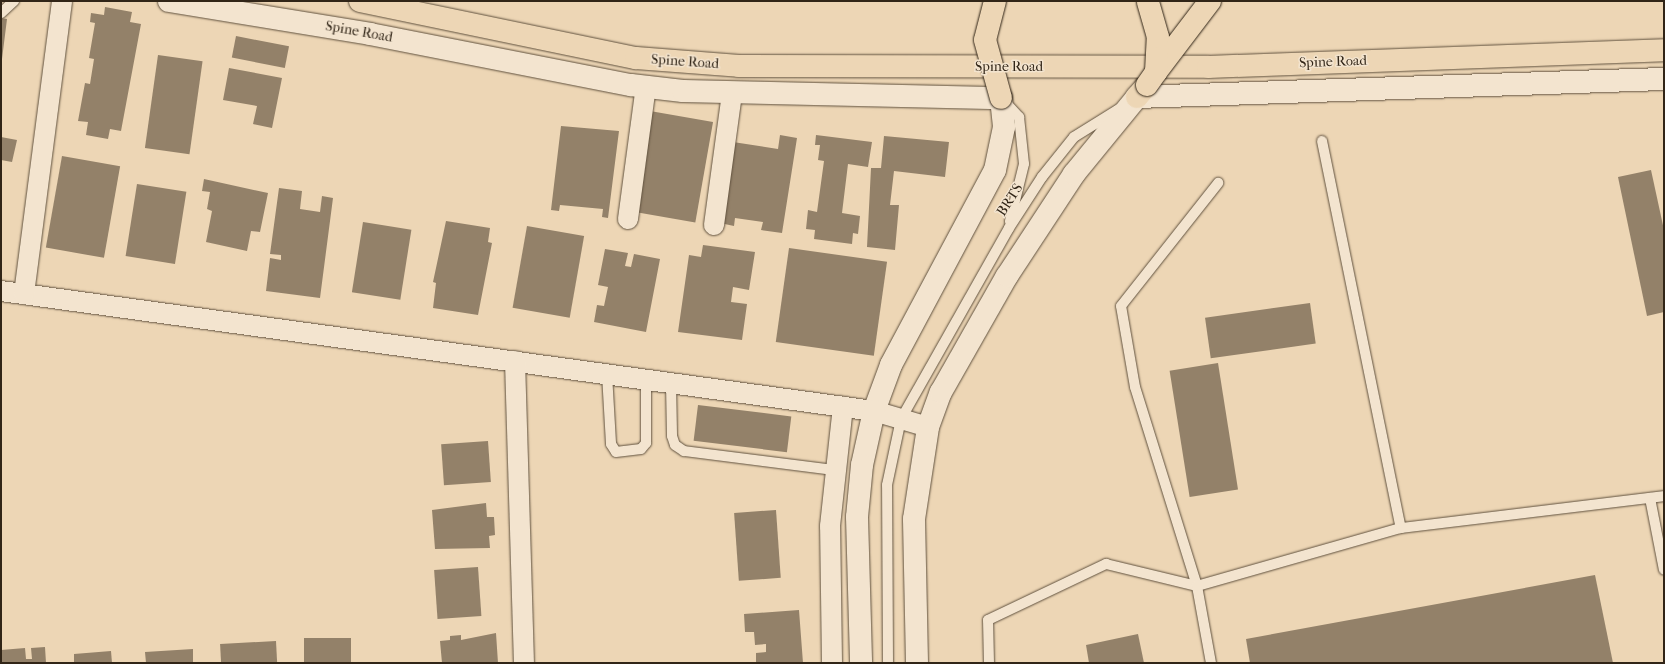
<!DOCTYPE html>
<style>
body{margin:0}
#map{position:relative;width:1665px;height:664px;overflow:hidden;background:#edd6b5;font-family:"IM FELL French Canon",serif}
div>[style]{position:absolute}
.building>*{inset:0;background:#938169;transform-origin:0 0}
.roads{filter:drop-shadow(0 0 1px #60513e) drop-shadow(0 0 1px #60513e)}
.lane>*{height:10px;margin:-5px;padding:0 5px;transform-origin:5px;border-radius:5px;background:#f3e4cf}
.street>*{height:20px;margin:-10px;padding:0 10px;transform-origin:10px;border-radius:10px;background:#f3e4cf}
.secondary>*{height:22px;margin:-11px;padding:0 11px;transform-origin:11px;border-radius:11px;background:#f3e4cf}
.primary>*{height:22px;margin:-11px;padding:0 11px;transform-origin:11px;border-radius:11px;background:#edd6b5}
.bridges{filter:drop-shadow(0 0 1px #312517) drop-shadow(0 0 1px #312517)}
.primary-bridge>*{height:22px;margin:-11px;padding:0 11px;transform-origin:11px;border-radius:11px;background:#edd6b5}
span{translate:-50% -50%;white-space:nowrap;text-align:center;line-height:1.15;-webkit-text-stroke:3px #f3e4cf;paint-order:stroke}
.street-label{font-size:14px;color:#312517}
.frame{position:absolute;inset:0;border:2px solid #312517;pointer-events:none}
</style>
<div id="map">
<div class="building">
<div style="clip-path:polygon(105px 7px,132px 12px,130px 22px,141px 24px,121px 131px,110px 129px,108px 139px,86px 135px,88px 122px,78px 121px,85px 83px,90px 84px,94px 59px,89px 58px,95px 23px,90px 22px,91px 13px,104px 15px)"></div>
<div style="clip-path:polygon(1px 18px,7px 19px,2px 59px,1px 59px)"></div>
<div style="left:236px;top:36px;width:54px;height:22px;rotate:11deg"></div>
<div style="left:158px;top:55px;width:45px;height:94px;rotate:8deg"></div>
<div style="clip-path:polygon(229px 68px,282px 78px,272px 128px,253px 124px,257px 106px,223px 100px)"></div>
<div style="left:650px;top:111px;width:64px;height:102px;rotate:10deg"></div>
<div style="clip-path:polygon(561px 126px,619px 131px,608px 218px,602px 217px,603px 209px,560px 205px,559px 211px,551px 210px)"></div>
<div style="clip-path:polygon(780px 135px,797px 138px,782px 233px,761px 230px,763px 222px,735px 218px,734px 226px,720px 223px,733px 142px,778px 149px)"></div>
<div style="clip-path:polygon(816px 135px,872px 142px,868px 167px,848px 164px,842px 213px,860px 216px,858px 234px,853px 233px,852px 244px,814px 239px,815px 230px,806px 229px,808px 210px,817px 212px,824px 161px,818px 160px,820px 145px,815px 145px)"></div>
<div style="clip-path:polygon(884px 136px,949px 142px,945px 177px,894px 171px,890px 205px,899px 205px,895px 250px,867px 247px,871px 168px,881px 168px)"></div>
<div style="clip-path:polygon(1px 137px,17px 140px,12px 162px,1px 160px)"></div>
<div style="left:62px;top:156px;width:59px;height:93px;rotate:10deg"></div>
<div style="clip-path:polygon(1651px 170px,1664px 230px,1664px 312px,1647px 316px,1618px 177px)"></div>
<div style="clip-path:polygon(204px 179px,268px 193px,260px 232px,251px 231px,247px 251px,206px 242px,212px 211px,207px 209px,210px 192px,202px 191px)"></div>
<div style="left:137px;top:184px;width:50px;height:73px;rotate:9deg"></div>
<div style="clip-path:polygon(279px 188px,302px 191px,300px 209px,320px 212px,322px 196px,333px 198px,320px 298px,266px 291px,270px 258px,281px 260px,281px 255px,270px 254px)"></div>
<div style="clip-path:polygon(446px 221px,490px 228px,488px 242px,492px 243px,478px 315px,433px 308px,436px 283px,433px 282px)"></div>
<div style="left:363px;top:222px;width:49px;height:71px;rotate:9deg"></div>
<div style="left:527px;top:226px;width:58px;height:83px;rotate:10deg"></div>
<div style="clip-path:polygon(703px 245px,755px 252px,749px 290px,733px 287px,731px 302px,747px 304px,742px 340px,678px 332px,689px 255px,701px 257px)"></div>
<div style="left:789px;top:248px;width:99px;height:95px;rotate:8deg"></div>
<div style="clip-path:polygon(605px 249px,628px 253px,625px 266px,631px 267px,634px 254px,660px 259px,646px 332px,594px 322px,597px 305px,604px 306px,608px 287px,598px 285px)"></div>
<div style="left:1310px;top:303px;width:41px;height:106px;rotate:82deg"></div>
<div style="left:1218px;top:363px;width:128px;height:49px;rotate:81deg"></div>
<div style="left:698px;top:405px;width:94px;height:36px;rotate:7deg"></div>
<div style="left:488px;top:441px;width:41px;height:47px;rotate:86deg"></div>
<div style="clip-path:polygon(486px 503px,487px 517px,494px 517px,495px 535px,489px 536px,490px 548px,435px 549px,432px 510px)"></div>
<div style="left:776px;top:510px;width:68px;height:42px;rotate:86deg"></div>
<div style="left:478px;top:567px;width:49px;height:44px;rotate:86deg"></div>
<div style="clip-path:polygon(1595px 575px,1613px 663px,1250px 663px,1246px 639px)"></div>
<div style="clip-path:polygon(799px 610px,803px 663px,756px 663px,756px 653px,766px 652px,766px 644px,755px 645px,754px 632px,745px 632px,744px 614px)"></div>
<div style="clip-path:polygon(496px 633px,498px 663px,442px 663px,440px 641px,450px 640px,450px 636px,461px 635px,461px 640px)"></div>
<div style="clip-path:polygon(1138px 634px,1144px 663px,1089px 663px,1086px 645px)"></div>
<div style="left:304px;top:638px;width:47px;height:25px"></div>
<div style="left:276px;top:641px;width:22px;height:56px;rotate:87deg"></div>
<div style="clip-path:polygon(45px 647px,46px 663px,1px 663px,1px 650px,25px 648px,26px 659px,32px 659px,31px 648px)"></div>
<div style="clip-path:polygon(193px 649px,193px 663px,146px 663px,145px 652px)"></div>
<div style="clip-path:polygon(111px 651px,112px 663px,74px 663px,74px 654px)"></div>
</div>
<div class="roads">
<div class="lane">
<div style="left:1px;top:13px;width:18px;rotate:-43deg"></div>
<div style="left:1005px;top:102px;width:21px;rotate:47deg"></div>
<div style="left:1019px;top:117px;width:47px;rotate:83.9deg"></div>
<div style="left:1024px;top:164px;width:59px;rotate:103.8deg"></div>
<div style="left:1322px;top:141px;width:395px;rotate:78.5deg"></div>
<div style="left:607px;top:374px;width:70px;rotate:86.7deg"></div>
<div style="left:611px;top:444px;width:9px;rotate:58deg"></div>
<div style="left:616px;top:452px;width:25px;rotate:-7deg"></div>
<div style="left:641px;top:449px;width:8px;rotate:-50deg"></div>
<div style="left:646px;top:443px;width:64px;rotate:-90deg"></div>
<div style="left:671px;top:383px;width:53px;rotate:88.9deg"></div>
<div style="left:672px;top:436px;width:9px;rotate:72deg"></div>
<div style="left:675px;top:445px;width:11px;rotate:34deg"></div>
<div style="left:684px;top:451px;width:152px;rotate:7.2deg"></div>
<div style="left:1650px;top:498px;width:73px;rotate:79deg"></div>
<div style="left:1197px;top:586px;width:208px;rotate:-107.3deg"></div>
<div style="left:1135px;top:387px;width:82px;rotate:-99.8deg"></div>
<div style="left:1121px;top:306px;width:157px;rotate:-51.7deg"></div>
<div style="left:888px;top:663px;width:178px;rotate:-90.3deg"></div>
<div style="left:887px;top:485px;width:67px;rotate:-78deg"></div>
<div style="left:901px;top:419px;width:219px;rotate:-60.5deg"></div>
<div style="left:1009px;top:228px;width:61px;rotate:-57.1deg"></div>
<div style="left:1042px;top:177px;width:51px;rotate:-51.3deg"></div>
<div style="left:1074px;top:137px;width:53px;rotate:-31.9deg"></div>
<div style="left:989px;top:663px;width:43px;rotate:-91.3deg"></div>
<div style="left:988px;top:620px;width:131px;rotate:-25.4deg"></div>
<div style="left:1106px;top:564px;width:94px;rotate:13.6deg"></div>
<div style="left:1211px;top:663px;width:78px;rotate:-100.3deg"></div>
<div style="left:1197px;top:586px;width:212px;rotate:-15.9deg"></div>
<div style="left:1401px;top:528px;width:265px;rotate:-6.9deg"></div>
</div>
<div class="street">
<div style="left:628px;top:219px;width:134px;rotate:-82.3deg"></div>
<div style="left:714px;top:225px;width:132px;rotate:-82.2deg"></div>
<div style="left:1px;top:291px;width:881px;rotate:7.83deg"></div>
<div style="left:874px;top:411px;width:56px;rotate:16.5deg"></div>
<div style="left:24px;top:294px;width:295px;rotate:-82.6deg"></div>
<div style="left:515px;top:361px;width:302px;rotate:88.3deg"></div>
<div style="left:832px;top:663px;width:137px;rotate:-90.8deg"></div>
<div style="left:830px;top:526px;width:120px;rotate:-83.8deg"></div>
</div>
<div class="secondary">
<div style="left:169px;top:1px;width:204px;rotate:9.3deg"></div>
<div style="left:370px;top:34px;width:266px;rotate:11.1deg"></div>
<div style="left:631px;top:85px;width:52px;rotate:6.6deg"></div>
<div style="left:683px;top:91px;width:318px;rotate:1.3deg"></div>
<div style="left:1001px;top:98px;width:29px;rotate:84deg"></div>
<div style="left:1004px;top:127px;width:44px;rotate:101.8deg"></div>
<div style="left:995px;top:170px;width:221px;rotate:118.1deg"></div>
<div style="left:891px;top:365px;width:49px;rotate:110.3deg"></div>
<div style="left:874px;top:411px;width:55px;rotate:102.5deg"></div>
<div style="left:862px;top:465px;width:52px;rotate:95.5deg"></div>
<div style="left:857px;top:517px;width:146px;rotate:88.4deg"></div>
<div style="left:917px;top:663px;width:144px;rotate:-91.2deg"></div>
<div style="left:914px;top:519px;width:93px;rotate:-81.3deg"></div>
<div style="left:928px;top:427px;width:37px;rotate:-70deg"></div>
<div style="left:941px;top:392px;width:133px;rotate:-60.4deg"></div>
<div style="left:1007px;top:276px;width:122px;rotate:-56.7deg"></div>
<div style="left:1074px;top:174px;width:99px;rotate:-50.7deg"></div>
<div style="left:1137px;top:97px;width:527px;rotate:-1.96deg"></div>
</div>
<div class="primary">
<div style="left:360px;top:1px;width:282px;rotate:11.7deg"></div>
<div style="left:636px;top:58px;width:103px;rotate:4.4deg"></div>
<div style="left:739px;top:66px;width:469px;rotate:0.1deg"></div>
<div style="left:1208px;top:67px;width:456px;rotate:-2.1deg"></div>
<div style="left:1137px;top:97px;width:16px;rotate:-50deg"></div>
</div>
</div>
<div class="bridges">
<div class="primary-bridge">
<div style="left:995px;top:1px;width:40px;rotate:104.4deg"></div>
<div style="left:985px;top:40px;width:60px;rotate:74.6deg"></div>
<div style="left:1156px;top:72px;width:89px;rotate:-52.7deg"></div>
<div style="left:1147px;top:85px;width:16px;rotate:-55deg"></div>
<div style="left:1156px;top:72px;width:35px;rotate:-87deg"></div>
<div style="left:1158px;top:37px;width:37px;rotate:-106deg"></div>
</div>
</div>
<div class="street-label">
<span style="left:359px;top:32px;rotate:10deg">Spine Road</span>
<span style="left:685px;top:62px;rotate:4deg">Spine Road</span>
<span style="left:1333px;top:62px;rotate:-2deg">Spine Road</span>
<span style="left:1009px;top:67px">Spine Road</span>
<span style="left:1010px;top:200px;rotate:-57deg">BRTS</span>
</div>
<div class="frame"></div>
</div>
